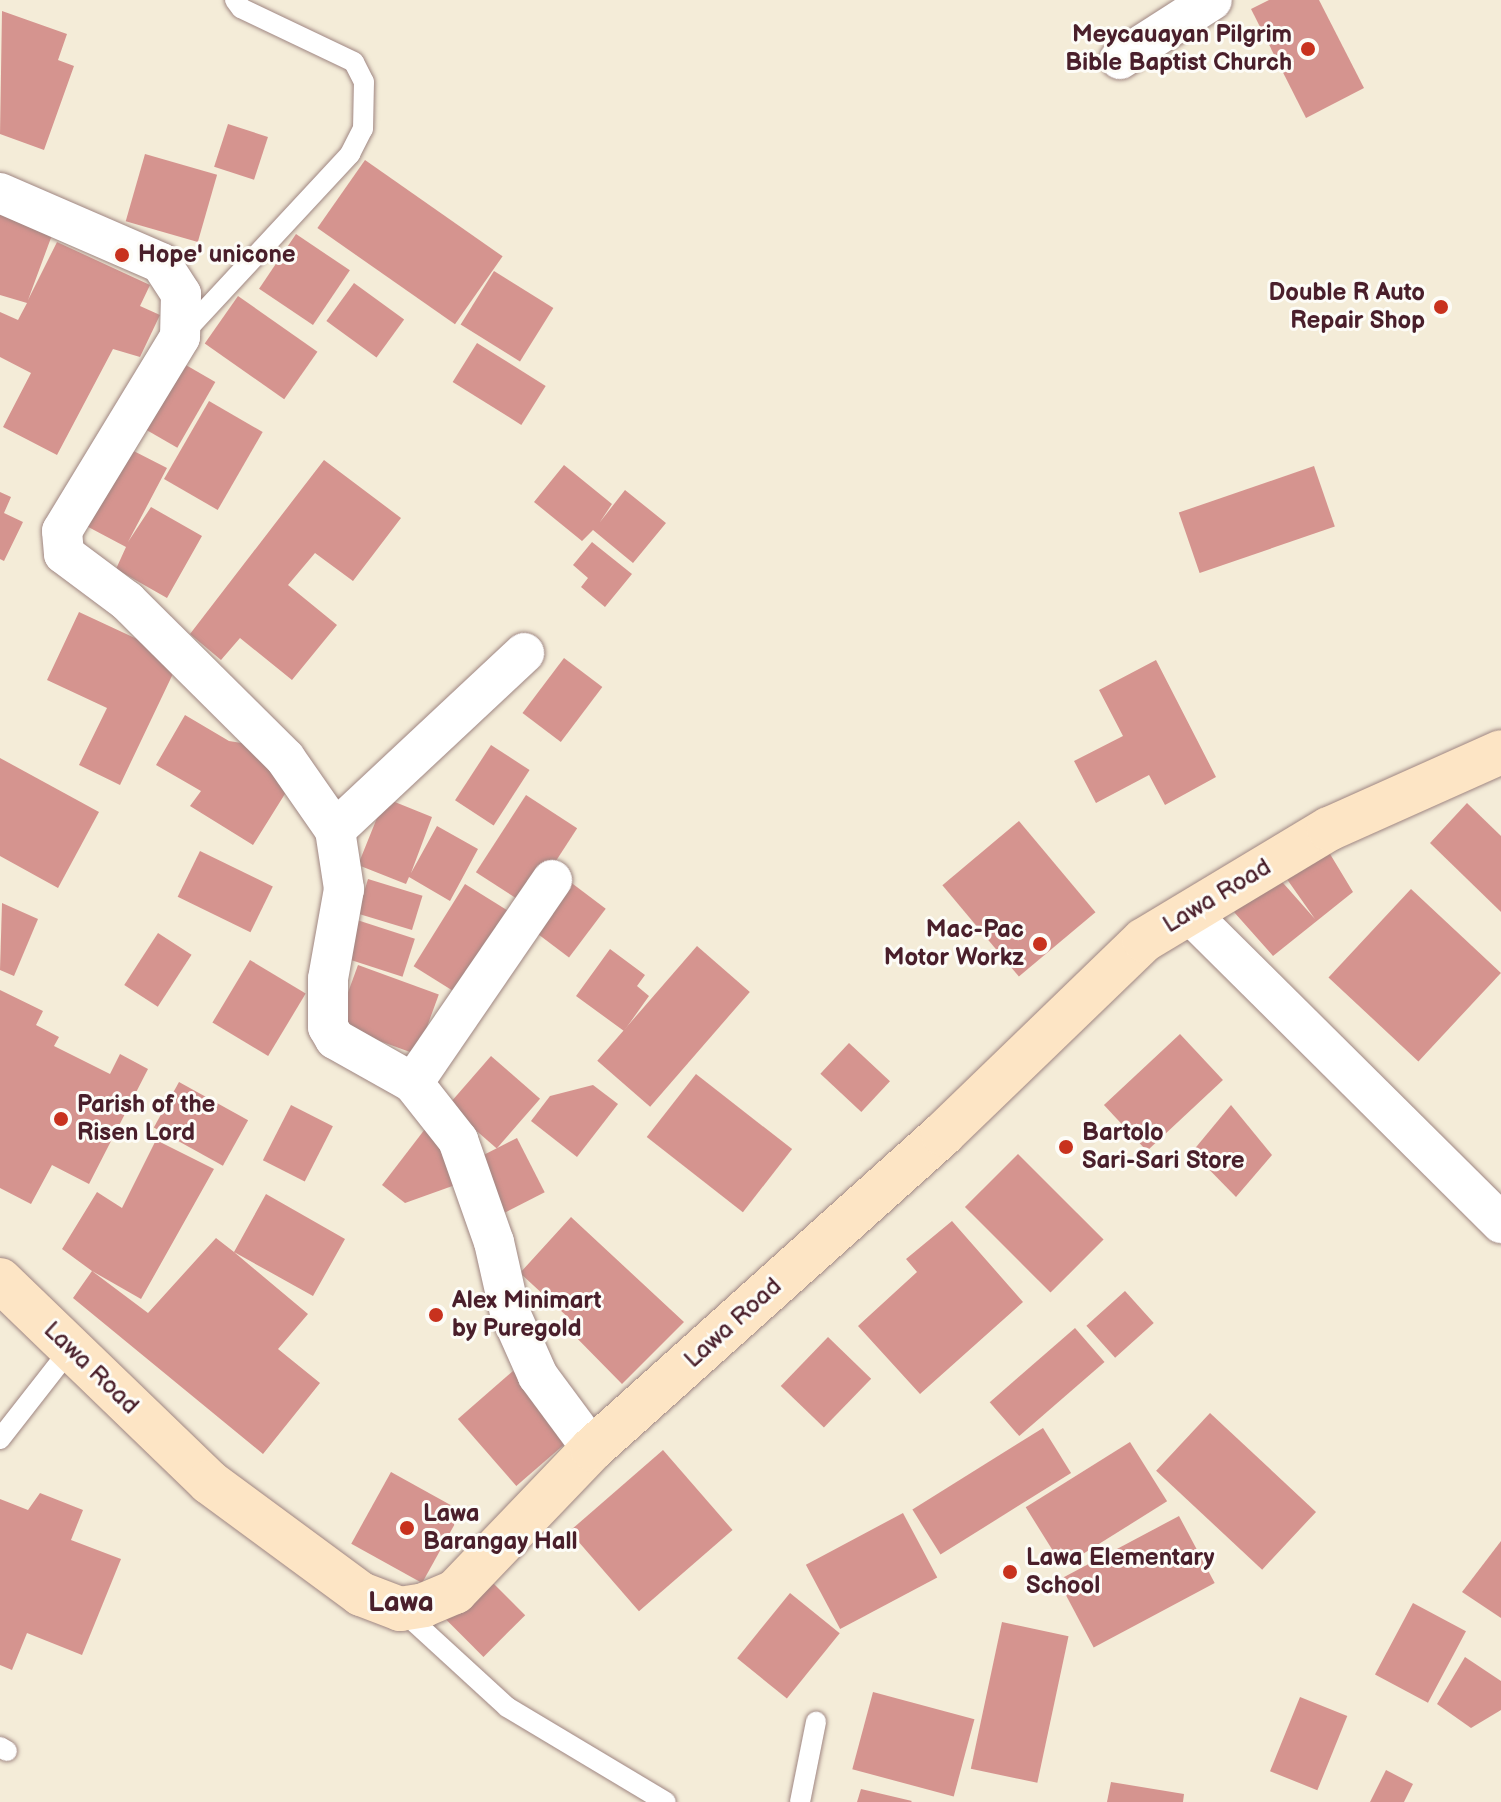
<!DOCTYPE html>
<style>
body{margin:0}
#map{position:relative;width:1501px;height:1802px;overflow:hidden;background:#f4ecd8;font-family:"Balsamiq Sans",sans-serif}
div>[style]{position:absolute}
.building>*{inset:0;background:#d5948f;transform-origin:0 0}
.roads{filter:drop-shadow(0 0 2px #9f8682) drop-shadow(0 0 2px #9f8682)}
.lane>*{height:20px;margin:-10px;padding:0 10px;transform-origin:10px;border-radius:10px;background:#fff}
.street>*{height:40px;margin:-20px;padding:0 20px;transform-origin:20px;border-radius:20px;background:#fff}
.secondary>*{height:44px;margin:-22px;padding:0 22px;transform-origin:22px;border-radius:22px;background:#fde5c5}
.dots>*{width:22px;height:22px;translate:-50% -50%;box-sizing:border-box;border:4px solid #fdfcf7;border-radius:50%}
span{translate:-50% -50%;white-space:nowrap;text-align:center;line-height:1.15;-webkit-text-stroke:6px #fdfcf7;paint-order:stroke}
.poi-label{font-size:24px;color:#4a1f2b;font-weight:700}
.right{translate:-100% -50%;text-align:right}
.left{translate:0 -50%;text-align:left}
.street-label{font-size:24px;color:#4a1f2b}
.quarter-label{font-size:28px;color:#4a1f2b;font-weight:700}
</style>
<div id="map">
<div class="building">
<div style="clip-path:polygon(1269px 0,1319px 0,1364px 88px,1306px 118px,1251px 9px)"></div>
<div style="clip-path:polygon(2px 11px,67px 34px,58px 60px,74px 66px,44px 150px,0 134px)"></div>
<div style="left:228px;top:124px;width:42px;height:45px;rotate:18deg"></div>
<div style="left:145px;top:154px;width:75px;height:70px;rotate:16deg"></div>
<div style="left:365px;top:160px;width:168px;height:83px;rotate:35deg"></div>
<div style="clip-path:polygon(0 208px,55px 227px,28px 300px,57px 242px,150px 285px,140px 306px,160px 315px,140px 357px,113px 349px,57px 455px,3px 427px,31px 373px,0 357px,0 312px,18px 320px,27px 303px,0 295px)"></div>
<div style="left:296px;top:234px;width:65px;height:66px;rotate:34deg"></div>
<div style="left:494px;top:271px;width:70px;height:63px;rotate:32deg"></div>
<div style="left:354px;top:283px;width:62px;height:47px;rotate:36deg"></div>
<div style="left:238px;top:296px;width:97px;height:58px;rotate:35deg"></div>
<div style="left:477px;top:343px;width:81px;height:46px;rotate:32deg"></div>
<div style="left:172px;top:357px;width:50px;height:76px;rotate:30deg"></div>
<div style="left:209px;top:401px;width:62px;height:90px;rotate:30deg"></div>
<div style="clip-path:polygon(118px 443px,167px 468px,128px 542px,151px 507px,202px 536px,167px 598px,116px 569px,126px 547px,77px 521px)"></div>
<div style="clip-path:polygon(324px 460px,401px 518px,353px 581px,315px 553px,288px 585px,337px 625px,292px 680px,240px 638px,221px 660px,190px 634px)"></div>
<div style="clip-path:polygon(564px 465px,612px 504px,600px 522px,625px 490px,666px 523px,633px 563px,593px 530px,582px 541px,534px 502px)"></div>
<div style="left:1314px;top:466px;width:64px;height:143px;rotate:71deg"></div>
<div style="clip-path:polygon(0 492px,11px 497px,4px 513px,23px 522px,4px 561px,0 559px)"></div>
<div style="clip-path:polygon(592px 542px,632px 574px,605px 607px,581px 587px,588px 578px,573px 565px)"></div>
<div style="clip-path:polygon(79px 612px,180px 659px,120px 785px,79px 765px,107px 708px,47px 680px)"></div>
<div style="left:564px;top:658px;width:48px;height:69px;rotate:37deg"></div>
<div style="clip-path:polygon(1156px 660px,1216px 777px,1165px 805px,1149px 775px,1096px 803px,1074px 761px,1123px 736px,1099px 690px)"></div>
<div style="clip-path:polygon(185px 715px,229px 741px,254px 745px,288px 789px,253px 845px,190px 806px,201px 791px,156px 765px)"></div>
<div style="left:491px;top:745px;width:46px;height:66px;rotate:33deg"></div>
<div style="clip-path:polygon(0 758px,99px 812px,58px 888px,0 856px)"></div>
<div style="left:526px;top:795px;width:61px;height:92px;rotate:33deg"></div>
<div style="clip-path:polygon(385px 798px,432px 817px,411px 873px,437px 826px,478px 849px,450px 901px,409px 877px,406px 884px,358px 865px)"></div>
<div style="clip-path:polygon(1467px 803px,1501px 836px,1501px 912px,1430px 843px)"></div>
<div style="left:1019px;top:821px;width:119px;height:100px;rotate:50deg"></div>
<div style="clip-path:polygon(1327px 849px,1353px 892px,1273px 956px,1234px 912px,1276px 875px,1315px 919px,1284px 875px)"></div>
<div style="left:200px;top:851px;width:81px;height:51px;rotate:26deg"></div>
<div style="left:565px;top:878px;width:51px;height:61px;rotate:37deg"></div>
<div style="left:368px;top:879px;width:57px;height:36px;rotate:17deg"></div>
<div style="left:465px;top:884px;width:58px;height:97px;rotate:32deg"></div>
<div style="left:1411px;top:889px;width:123px;height:121px;rotate:43deg"></div>
<div style="clip-path:polygon(2px 903px,38px 919px,14px 976px,0 970px)"></div>
<div style="left:354px;top:919px;width:64px;height:40px;rotate:18deg"></div>
<div style="left:158px;top:933px;width:40px;height:62px;rotate:33deg"></div>
<div style="left:697px;top:946px;width:70px;height:152px;rotate:41deg"></div>
<div style="clip-path:polygon(610px 949px,645px 975px,637px 986px,649px 996px,624px 1031px,576px 996px)"></div>
<div style="left:250px;top:960px;width:65px;height:73px;rotate:31deg"></div>
<div style="left:358px;top:965px;width:86px;height:64px;rotate:20deg"></div>
<div style="clip-path:polygon(0 990px,43px 1011px,36px 1025px,59px 1037px,54px 1046px,110px 1074px,120px 1054px,148px 1069px,89px 1184px,52px 1165px,31px 1204px,0 1188px)"></div>
<div style="left:1180px;top:1034px;width:63px;height:104px;rotate:47deg"></div>
<div style="left:849px;top:1043px;width:56px;height:42px;rotate:43deg"></div>
<div style="left:491px;top:1056px;width:65px;height:66px;rotate:41deg"></div>
<div style="left:696px;top:1074px;width:122px;height:80px;rotate:38deg"></div>
<div style="left:179px;top:1082px;width:79px;height:52px;rotate:29deg"></div>
<div style="clip-path:polygon(593px 1085px,618px 1104px,577px 1157px,531px 1121px,550px 1096px)"></div>
<div style="left:291px;top:1105px;width:47px;height:62px;rotate:27deg"></div>
<div style="clip-path:polygon(1231px 1105px,1272px 1155px,1236px 1197px,1192px 1152px)"></div>
<div style="clip-path:polygon(435px 1116px,458px 1184px,405px 1203px,382px 1185px)"></div>
<div style="left:517px;top:1138px;width:61px;height:48px;rotate:63deg"></div>
<div style="clip-path:polygon(156px 1140px,214px 1169px,141px 1299px,92px 1271px,148px 1313px,216px 1238px,234px 1252px,266px 1194px,345px 1239px,313px 1296px,234px 1252px,308px 1314px,278px 1349px,320px 1383px,263px 1454px,73px 1298px,92px 1271px,62px 1249px,97px 1192px,122px 1208px)"></div>
<div style="left:1018px;top:1154px;width:121px;height:75px;rotate:45deg"></div>
<div style="clip-path:polygon(571px 1217px,684px 1322px,622px 1384px,564px 1325px,572px 1321px,520px 1273px)"></div>
<div style="clip-path:polygon(952px 1221px,1023px 1302px,920px 1394px,858px 1326px,917px 1272px,906px 1259px)"></div>
<div style="left:1125px;top:1291px;width:43px;height:52px;rotate:48deg"></div>
<div style="left:1075px;top:1328px;width:45px;height:113px;rotate:49deg"></div>
<div style="left:828px;top:1337px;width:60px;height:68px;rotate:44deg"></div>
<div style="left:513px;top:1371px;width:89px;height:73px;rotate:49deg"></div>
<div style="left:1210px;top:1413px;width:145px;height:79px;rotate:43deg"></div>
<div style="left:1043px;top:1428px;width:53px;height:154px;rotate:58deg"></div>
<div style="left:1130px;top:1442px;width:70px;height:123px;rotate:58deg"></div>
<div style="left:663px;top:1450px;width:106px;height:124px;rotate:49deg"></div>
<div style="left:391px;top:1472px;width:81px;height:82px;rotate:29deg"></div>
<div style="clip-path:polygon(40px 1493px,83px 1510px,71px 1540px,121px 1559px,82px 1655px,27px 1633px,12px 1670px,0 1665px,0 1499px,28px 1510px)"></div>
<div style="left:903px;top:1513px;width:73px;height:110px;rotate:62deg"></div>
<div style="left:1179px;top:1516px;width:76px;height:137px;rotate:62deg"></div>
<div style="clip-path:polygon(1501px 1541px,1501px 1618px,1462px 1592px)"></div>
<div style="left:487px;top:1577px;width:54px;height:59px;rotate:45deg"></div>
<div style="left:790px;top:1593px;width:64px;height:84px;rotate:39deg"></div>
<div style="left:1413px;top:1603px;width:60px;height:81px;rotate:28deg"></div>
<div style="left:1002px;top:1622px;width:68px;height:150px;rotate:12deg"></div>
<div style="clip-path:polygon(1465px 1657px,1501px 1681px,1501px 1710px,1471px 1728px,1437px 1704px)"></div>
<div style="left:873px;top:1692px;width:105px;height:80px;rotate:15deg"></div>
<div style="left:1300px;top:1697px;width:51px;height:80px;rotate:22deg"></div>
<div style="clip-path:polygon(1386px 1770px,1413px 1784px,1404px 1802px,1370px 1802px)"></div>
<div style="clip-path:polygon(1111px 1782px,1184px 1794px,1183px 1802px,1107px 1802px)"></div>
<div style="clip-path:polygon(861px 1789px,912px 1801px,911px 1802px,857px 1802px)"></div>
</div>
<div class="roads">
<div class="lane">
<div style="left:183px;top:334px;width:246px;rotate:-47.1deg"></div>
<div style="left:350px;top:154px;width:28px;rotate:-63deg"></div>
<div style="left:363px;top:129px;width:47px;rotate:-88.8deg"></div>
<div style="left:364px;top:82px;width:22px;rotate:-117deg"></div>
<div style="left:354px;top:62px;width:125px;rotate:-154.5deg"></div>
<div style="left:241px;top:8px;width:10px;rotate:-127deg"></div>
<div style="left:0;top:1439px;width:115px;rotate:-52deg"></div>
<div style="left:400px;top:1609px;width:145px;rotate:42.5deg"></div>
<div style="left:507px;top:1707px;width:185px;rotate:30.9deg"></div>
<div style="left:0;top:1747px;width:8px;rotate:30deg"></div>
<div style="left:800px;top:1802px;width:82px;rotate:-78.7deg"></div>
</div>
<div class="street">
<div style="left:1120px;top:59px;width:109px;rotate:-32.7deg"></div>
<div style="left:0;top:193px;width:176px;rotate:23.5deg"></div>
<div style="left:161px;top:263px;width:37px;rotate:57deg"></div>
<div style="left:181px;top:294px;width:43px;rotate:91.3deg"></div>
<div style="left:180px;top:337px;width:227px;rotate:121.3deg"></div>
<div style="left:62px;top:531px;width:23px;rotate:85deg"></div>
<div style="left:64px;top:554px;width:79px;rotate:36.7deg"></div>
<div style="left:127px;top:601px;width:223px;rotate:44.8deg"></div>
<div style="left:285px;top:758px;width:88px;rotate:55.2deg"></div>
<div style="left:335px;top:830px;width:60px;rotate:81.3deg"></div>
<div style="left:344px;top:889px;width:91px;rotate:100.1deg"></div>
<div style="left:328px;top:979px;width:48px;rotate:90deg"></div>
<div style="left:328px;top:1027px;width:14px;rotate:60deg"></div>
<div style="left:335px;top:1039px;width:90px;rotate:29.4deg"></div>
<div style="left:413px;top:1083px;width:73px;rotate:51.7deg"></div>
<div style="left:458px;top:1140px;width:108px;rotate:70.6deg"></div>
<div style="left:494px;top:1242px;width:73px;rotate:77.3deg"></div>
<div style="left:510px;top:1313px;width:69px;rotate:66deg"></div>
<div style="left:538px;top:1376px;width:91px;rotate:53.5deg"></div>
<div style="left:335px;top:830px;width:259px;rotate:-43.1deg"></div>
<div style="left:1189px;top:913px;width:440px;rotate:44.8deg"></div>
<div style="left:413px;top:1083px;width:246px;rotate:-55.6deg"></div>
</div>
<div class="secondary">
<div style="left:0;top:1280px;width:291px;rotate:44deg"></div>
<div style="left:209px;top:1482px;width:189px;rotate:36.4deg"></div>
<div style="left:361px;top:1594px;width:42px;rotate:21deg"></div>
<div style="left:400px;top:1609px;width:24px;rotate:-9deg"></div>
<div style="left:424px;top:1605px;width:34px;rotate:-23deg"></div>
<div style="left:455px;top:1592px;width:198px;rotate:-46.2deg"></div>
<div style="left:592px;top:1449px;width:472px;rotate:-41.9deg"></div>
<div style="left:943px;top:1134px;width:279px;rotate:-44deg"></div>
<div style="left:1144px;top:940px;width:216px;rotate:-31deg"></div>
<div style="left:1329px;top:829px;width:188px;rotate:-24.1deg"></div>
</div>
</div>
<div class="dots">
<div style="left:1308px;top:49px;background:#c8321e"></div>
<div style="left:122px;top:255px;background:#c8321e"></div>
<div style="left:1441px;top:307px;background:#c8321e"></div>
<div style="left:1040px;top:944px;background:#c8321e"></div>
<div style="left:61px;top:1119px;background:#c8321e"></div>
<div style="left:1066px;top:1147px;background:#c8321e"></div>
<div style="left:436px;top:1315px;background:#c8321e"></div>
<div style="left:407px;top:1528px;background:#c8321e"></div>
<div style="left:1010px;top:1572px;background:#c8321e"></div>
</div>
<div class="poi-label">
<span class="right" style="left:1292px;top:49px">Meycauayan Pilgrim<br>Bible Baptist Church</span>
<span class="left" style="left:138px;top:255px">Hope' unicone</span>
<span class="right" style="left:1425px;top:307px">Double R Auto<br>Repair Shop</span>
<span class="right" style="left:1024px;top:944px">Mac-Pac<br>Motor Workz</span>
<span class="left" style="left:77px;top:1119px">Parish of the<br>Risen Lord</span>
<span class="left" style="left:1082px;top:1147px">Bartolo<br>Sari-Sari Store</span>
<span class="left" style="left:452px;top:1315px">Alex Minimart<br>by Puregold</span>
<span class="left" style="left:423px;top:1528px">Lawa<br>Barangay Hall</span>
<span class="left" style="left:1026px;top:1572px">Lawa Elementary<br>School</span>
</div>
<div class="street-label">
<span style="left:1217px;top:896px;rotate:-31deg">Lawa Road</span>
<span style="left:733px;top:1323px;rotate:-42deg">Lawa Road</span>
<span style="left:91px;top:1368px;rotate:44deg">Lawa Road</span>
</div>
<div class="quarter-label">
<span style="left:401px;top:1603px">Lawa</span>
</div>
</div>
